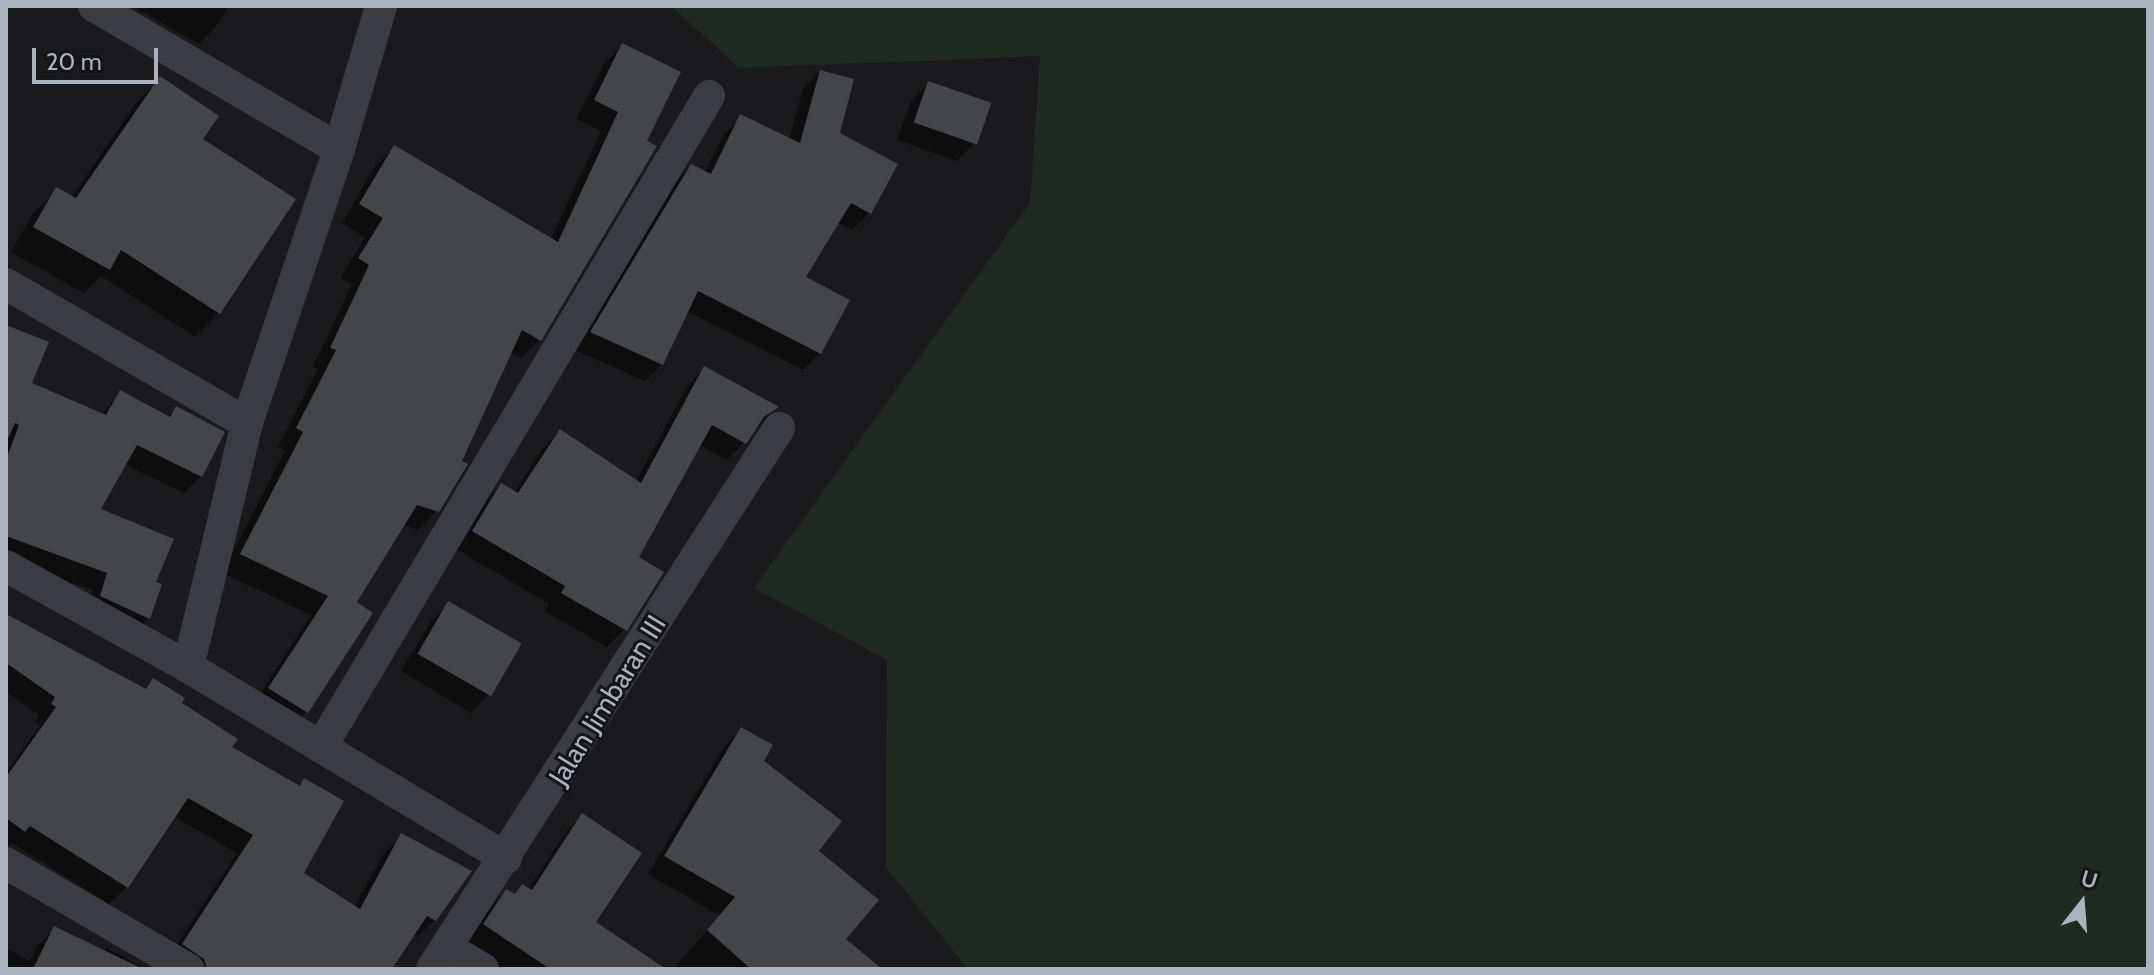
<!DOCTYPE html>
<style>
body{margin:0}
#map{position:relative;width:2154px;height:975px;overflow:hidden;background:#1a1a1c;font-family:Cabin,sans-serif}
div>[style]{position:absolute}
.green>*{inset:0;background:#212a22}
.shadow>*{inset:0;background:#0007}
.building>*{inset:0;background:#444549;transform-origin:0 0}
.street>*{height:32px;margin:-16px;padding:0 16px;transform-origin:16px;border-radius:16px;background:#3a3c41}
span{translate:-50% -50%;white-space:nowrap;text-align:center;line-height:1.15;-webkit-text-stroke:6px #141517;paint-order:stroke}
.street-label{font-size:28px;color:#acb2bc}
.frame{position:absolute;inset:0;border:8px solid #acb2bc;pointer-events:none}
.north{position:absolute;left:2042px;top:863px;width:80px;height:80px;-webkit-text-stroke:6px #141517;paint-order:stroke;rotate:17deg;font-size:22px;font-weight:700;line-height:32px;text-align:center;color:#acb2bc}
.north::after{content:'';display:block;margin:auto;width:28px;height:36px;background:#acb2bc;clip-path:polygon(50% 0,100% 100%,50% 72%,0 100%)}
.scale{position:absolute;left:32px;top:48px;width:126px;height:36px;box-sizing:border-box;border:4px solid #acb2bc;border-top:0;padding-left:10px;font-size:24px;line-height:28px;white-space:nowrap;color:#acb2bc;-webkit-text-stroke:6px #141517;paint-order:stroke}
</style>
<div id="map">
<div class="green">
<div style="clip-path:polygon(671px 6px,2148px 6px,2148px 969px,968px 969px,886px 867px,887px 660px,754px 588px,1030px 203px,1040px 56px,739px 68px)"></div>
</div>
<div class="shadow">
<div style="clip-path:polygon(132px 6px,228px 6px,216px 27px,199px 44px)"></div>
<div style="clip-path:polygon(622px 45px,678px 73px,539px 340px,521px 358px,509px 352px,437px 511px,418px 530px,402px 524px,354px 603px,371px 613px,306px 712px,288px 731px,251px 708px,311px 615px,222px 573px,285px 451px,278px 447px,318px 369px,313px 367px,352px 284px,341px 278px,365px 237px,342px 223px,375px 166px,394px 148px,551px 239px,601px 131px,576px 119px,604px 64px)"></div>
<div style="clip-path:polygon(820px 72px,837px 134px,869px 213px,852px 230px,837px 222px,803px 278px,820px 353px,803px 370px,687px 311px,662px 364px,645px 381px,575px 350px,674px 183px,691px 166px,704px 173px,724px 134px,741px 117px,789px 140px,803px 89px)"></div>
<div style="clip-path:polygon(160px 79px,201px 140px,219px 313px,195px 337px,101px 276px,84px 293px,11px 252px,33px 213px,57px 190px,71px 198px,136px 103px)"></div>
<div style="clip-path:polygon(929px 83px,988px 104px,974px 143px,957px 161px,897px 140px,911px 101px)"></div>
<div style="clip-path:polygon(6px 327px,29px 384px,101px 415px,120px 393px,167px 418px,176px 408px,201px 476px,184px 493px,124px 464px,98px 510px,154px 583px,149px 618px,132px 635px,84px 613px,92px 590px,6px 559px)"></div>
<div style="clip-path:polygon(704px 369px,776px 407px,727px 460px,699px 445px,636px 558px,625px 629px,607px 647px,545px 611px,549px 604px,456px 549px,483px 503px,501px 485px,514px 493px,542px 449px,560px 431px,636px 482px,687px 386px)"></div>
<div style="clip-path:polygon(449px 604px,519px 644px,488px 695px,471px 713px,401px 671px,431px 621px)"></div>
<div style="clip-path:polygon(6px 616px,144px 690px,153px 681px,230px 748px,298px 787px,304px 781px,301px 874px,354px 908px,384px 853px,402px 836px,435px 920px,417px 937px,412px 934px,389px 969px,209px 969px,175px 947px,237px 853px,173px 816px,127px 887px,109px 904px,12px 843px,6px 848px,6px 773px,40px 725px,35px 722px,39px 715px,6px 692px)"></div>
<div style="clip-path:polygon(741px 729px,816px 852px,844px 939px,879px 969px,673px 969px,720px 916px,648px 874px,724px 747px)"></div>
<div style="clip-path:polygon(582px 816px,594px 923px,663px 969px,477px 969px,467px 943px,489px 909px,506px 891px,513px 895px,523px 886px,528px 890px,565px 833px)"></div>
<div style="clip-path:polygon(55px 929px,103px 952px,107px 948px,145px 969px,6px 969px,6px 948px,30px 961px,37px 946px)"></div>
</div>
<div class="building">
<div style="clip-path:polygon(622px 43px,681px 72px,647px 141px,657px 146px,541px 341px,522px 330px,462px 461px,468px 464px,439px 512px,417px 505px,357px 602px,373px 613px,308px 713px,268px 688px,328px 596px,240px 554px,303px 432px,296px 428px,336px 350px,330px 348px,369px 265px,358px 258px,383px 218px,359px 204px,394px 145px,558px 242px,618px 112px,594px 100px)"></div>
<div style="clip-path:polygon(820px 70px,854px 79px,840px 133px,898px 164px,871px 214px,851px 203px,806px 277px,850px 300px,821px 354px,698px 291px,663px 365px,590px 332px,691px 164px,711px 174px,740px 114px,800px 143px)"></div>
<div style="clip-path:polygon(160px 76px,219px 116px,203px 139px,296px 199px,220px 314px,121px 250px,110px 270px,33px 227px,56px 187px,76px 198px)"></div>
<div style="left:928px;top:81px;width:67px;height:44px;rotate:19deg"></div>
<div style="clip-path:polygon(6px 325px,49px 342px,32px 383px,106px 415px,120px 390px,170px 417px,176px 406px,225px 432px,202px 477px,137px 445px,101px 509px,174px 539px,156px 582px,162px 584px,150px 619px,100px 596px,107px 573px,6px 536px,6px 460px,19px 425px,15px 423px,6px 443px)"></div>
<div style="clip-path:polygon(704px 366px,779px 407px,764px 417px,746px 444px,712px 425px,639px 557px,664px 572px,627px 631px,561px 593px,565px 586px,472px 531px,501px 483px,518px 493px,560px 429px,641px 483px)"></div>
<div style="left:448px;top:601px;width:85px;height:61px;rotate:30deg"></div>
<div style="clip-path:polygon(6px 614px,146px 689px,153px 678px,185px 698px,182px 703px,238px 739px,232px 747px,300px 786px,304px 778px,344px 801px,304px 873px,360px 909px,401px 833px,472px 871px,436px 921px,427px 916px,392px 969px,207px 969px,204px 959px,182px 944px,253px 835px,188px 798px,128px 888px,30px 826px,25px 832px,6px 818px,6px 777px,56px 707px,51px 704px,55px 697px,6px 663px)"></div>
<div style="clip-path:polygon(741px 727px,773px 745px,764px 761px,842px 821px,819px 851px,879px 900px,846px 939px,882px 969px,751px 969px,707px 930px,735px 897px,664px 856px)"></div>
<div style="clip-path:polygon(582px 813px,642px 853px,596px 922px,666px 969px,550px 969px,483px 924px,506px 889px,515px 894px,522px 884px,532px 890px)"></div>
<div style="clip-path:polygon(54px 926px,143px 969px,33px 969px)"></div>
</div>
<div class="street">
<div style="left:94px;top:6px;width:284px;rotate:30.3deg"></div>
<div style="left:6px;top:284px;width:278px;rotate:30deg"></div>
<div style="left:6px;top:566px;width:208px;rotate:29deg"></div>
<div style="left:188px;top:667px;width:371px;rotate:31deg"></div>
<div style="left:188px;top:667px;width:251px;rotate:-76.4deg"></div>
<div style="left:247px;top:423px;width:289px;rotate:-71.4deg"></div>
<div style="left:339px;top:149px;width:149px;rotate:-73.6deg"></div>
<div style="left:321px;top:747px;width:758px;rotate:-59.2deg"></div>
<div style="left:6px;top:863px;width:211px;rotate:30.2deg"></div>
<div style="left:446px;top:947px;width:43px;rotate:30.7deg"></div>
<div style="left:432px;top:969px;width:643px;rotate:-57.32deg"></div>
</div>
<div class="street-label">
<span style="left:607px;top:700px;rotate:-58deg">Jalan Jimbaran III</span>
</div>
<div class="frame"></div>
<div class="north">U</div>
<div class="scale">20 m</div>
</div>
